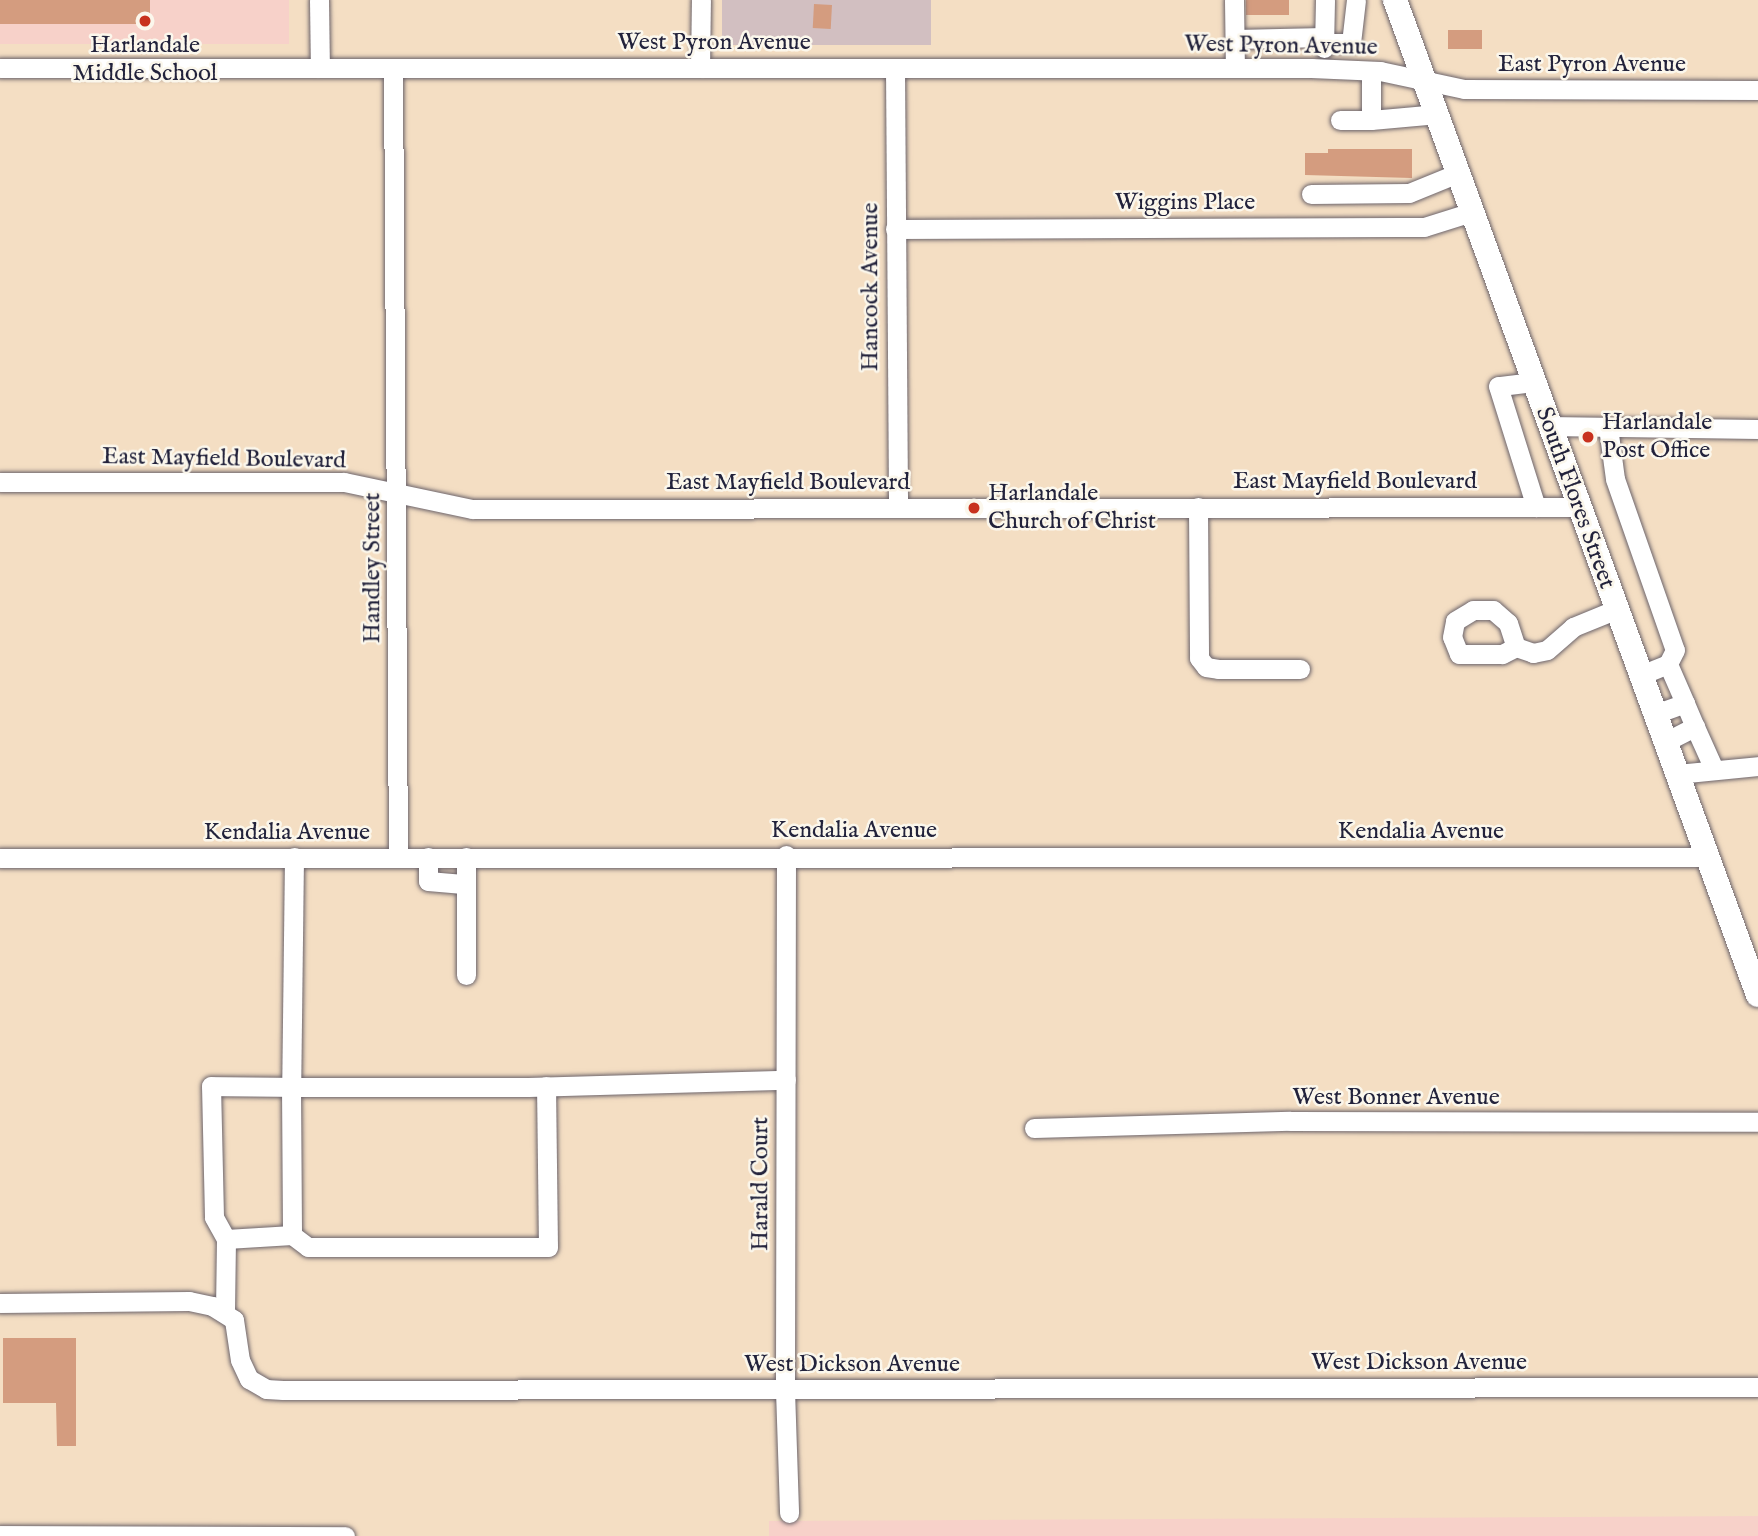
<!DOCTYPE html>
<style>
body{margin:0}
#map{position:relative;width:1758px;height:1536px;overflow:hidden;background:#f4dec3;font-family:"IM FELL English",serif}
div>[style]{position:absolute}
.built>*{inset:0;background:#f7d1c9;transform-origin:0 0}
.industrial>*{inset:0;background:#d2bfc1;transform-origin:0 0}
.building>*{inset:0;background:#d49c7f;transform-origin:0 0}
.roads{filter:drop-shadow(0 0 2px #6c646b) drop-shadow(0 0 2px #6c646b)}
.minor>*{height:19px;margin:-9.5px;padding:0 9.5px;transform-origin:9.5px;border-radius:9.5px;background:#fff}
.major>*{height:24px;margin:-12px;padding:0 12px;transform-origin:12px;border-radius:12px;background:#fff}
.dots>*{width:19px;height:19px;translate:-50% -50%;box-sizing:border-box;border:4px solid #fbf7ec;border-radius:50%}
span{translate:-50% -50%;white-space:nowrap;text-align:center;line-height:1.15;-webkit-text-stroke:5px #fbf7ec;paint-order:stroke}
.street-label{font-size:24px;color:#22223b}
.poi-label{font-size:24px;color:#22223b}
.left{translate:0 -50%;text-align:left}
</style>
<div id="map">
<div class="built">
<div style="left:0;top:0;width:289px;height:44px"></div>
<div style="clip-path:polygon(1758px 1516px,1758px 1536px,769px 1536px,769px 1521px)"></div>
</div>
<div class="industrial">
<div style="left:722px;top:0;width:209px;height:45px"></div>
</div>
<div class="building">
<div style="left:0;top:0;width:150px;height:24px"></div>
<div style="left:1246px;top:0;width:43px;height:15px"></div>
<div style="left:814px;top:4px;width:18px;height:24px;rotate:3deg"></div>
<div style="left:1448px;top:30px;width:34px;height:19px"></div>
<div style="clip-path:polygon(1328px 149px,1412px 149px,1412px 178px,1305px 175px,1305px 153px,1328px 153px)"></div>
<div style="clip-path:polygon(3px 1338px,76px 1338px,76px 1446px,57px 1446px,56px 1403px,3px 1403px)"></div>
</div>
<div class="roads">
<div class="minor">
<div style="left:319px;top:0;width:68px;rotate:89.2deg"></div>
<div style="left:1234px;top:0;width:68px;rotate:89.2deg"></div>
<div style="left:1235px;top:39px;width:89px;rotate:-1.3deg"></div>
<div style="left:1324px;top:43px;width:27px"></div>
<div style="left:1351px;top:43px;width:43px;rotate:-83.4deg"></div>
<div style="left:1324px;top:48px;width:48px;rotate:-88.8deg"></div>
<div style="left:0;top:68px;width:1311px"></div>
<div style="left:1311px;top:68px;width:69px;rotate:2.5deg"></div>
<div style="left:1380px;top:71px;width:86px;rotate:12.1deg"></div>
<div style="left:1464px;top:89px;width:294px;rotate:0.2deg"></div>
<div style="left:393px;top:68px;width:789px;rotate:89.64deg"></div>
<div style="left:700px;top:68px;width:68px;rotate:-89.2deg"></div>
<div style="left:895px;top:68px;width:438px;rotate:89.6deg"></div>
<div style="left:1371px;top:71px;width:49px;rotate:90deg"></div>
<div style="left:1371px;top:120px;width:67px;rotate:-5.1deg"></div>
<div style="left:1340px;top:120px;width:31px"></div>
<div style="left:1311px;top:194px;width:98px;rotate:-0.6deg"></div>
<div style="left:1409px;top:193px;width:53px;rotate:-22.2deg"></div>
<div style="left:895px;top:229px;width:529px;rotate:-0.22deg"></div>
<div style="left:1424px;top:227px;width:50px;rotate:-17.4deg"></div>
<div style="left:1533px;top:382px;width:35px;rotate:173deg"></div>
<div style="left:1498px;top:386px;width:127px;rotate:72.6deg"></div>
<div style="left:1548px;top:426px;width:210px;rotate:0.8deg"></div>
<div style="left:1608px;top:427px;width:52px;rotate:82.3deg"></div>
<div style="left:1615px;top:479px;width:181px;rotate:70.7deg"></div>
<div style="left:1675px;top:650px;width:16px;rotate:117deg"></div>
<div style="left:1668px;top:664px;width:29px;rotate:158deg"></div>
<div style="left:0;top:482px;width:344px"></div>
<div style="left:344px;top:482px;width:131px;rotate:11.9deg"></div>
<div style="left:472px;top:509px;width:1107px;rotate:-0.1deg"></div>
<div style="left:1198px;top:507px;width:151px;rotate:89.6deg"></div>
<div style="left:1199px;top:658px;width:11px;rotate:52deg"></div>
<div style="left:1206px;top:667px;width:12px;rotate:9deg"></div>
<div style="left:1218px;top:669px;width:82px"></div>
<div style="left:1516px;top:647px;width:16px;rotate:153deg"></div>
<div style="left:1502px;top:654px;width:43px;rotate:180deg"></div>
<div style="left:1459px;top:654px;width:18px;rotate:-112deg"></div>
<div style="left:1452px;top:637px;width:16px;rotate:-79deg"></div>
<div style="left:1455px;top:621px;width:21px;rotate:-31deg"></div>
<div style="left:1473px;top:610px;width:20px"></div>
<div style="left:1493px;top:610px;width:20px;rotate:41deg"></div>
<div style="left:1508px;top:623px;width:25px;rotate:72deg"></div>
<div style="left:1516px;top:647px;width:18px;rotate:19deg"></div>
<div style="left:1533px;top:653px;width:14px;rotate:-12deg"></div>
<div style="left:1547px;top:650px;width:35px;rotate:-41deg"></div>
<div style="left:1573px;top:627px;width:48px;rotate:-22.2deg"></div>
<div style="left:1655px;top:714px;width:32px;rotate:-20deg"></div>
<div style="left:1685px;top:703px;width:43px;rotate:-113.6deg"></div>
<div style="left:1695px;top:727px;width:44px;rotate:65.8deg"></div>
<div style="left:1665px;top:742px;width:34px;rotate:-27deg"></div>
<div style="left:1695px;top:727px;width:26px;rotate:-113deg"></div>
<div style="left:1677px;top:774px;width:81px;rotate:-5.6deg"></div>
<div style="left:786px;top:855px;width:535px;rotate:90.11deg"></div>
<div style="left:785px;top:1390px;width:123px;rotate:88.1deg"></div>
<div style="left:294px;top:857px;width:230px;rotate:90.7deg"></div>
<div style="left:291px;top:1087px;width:237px"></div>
<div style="left:528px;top:1087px;width:258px;rotate:-1.6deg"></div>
<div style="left:428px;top:857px;width:24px;rotate:90deg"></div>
<div style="left:428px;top:881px;width:38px;rotate:5deg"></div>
<div style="left:466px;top:857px;width:118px;rotate:90deg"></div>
<div style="left:0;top:858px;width:1707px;rotate:-0.03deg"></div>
<div style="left:1034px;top:1128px;width:256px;rotate:-1.6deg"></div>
<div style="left:1290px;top:1121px;width:468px;rotate:0.1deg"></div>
<div style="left:292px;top:1235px;width:20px;rotate:37deg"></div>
<div style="left:308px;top:1247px;width:240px"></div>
<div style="left:548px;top:1247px;width:161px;rotate:-90.7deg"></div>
<div style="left:0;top:1303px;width:189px;rotate:-0.6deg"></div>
<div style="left:189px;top:1301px;width:24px;rotate:12deg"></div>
<div style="left:212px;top:1306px;width:26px;rotate:32deg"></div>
<div style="left:234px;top:1320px;width:40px;rotate:81.5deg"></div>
<div style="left:240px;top:1360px;width:21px;rotate:65deg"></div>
<div style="left:249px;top:1379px;width:20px;rotate:30deg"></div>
<div style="left:266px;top:1389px;width:17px;rotate:3deg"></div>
<div style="left:283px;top:1390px;width:1475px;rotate:-0.12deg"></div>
<div style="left:225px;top:1311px;width:72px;rotate:-89.2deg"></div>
<div style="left:226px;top:1239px;width:25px;rotate:-119deg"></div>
<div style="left:214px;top:1217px;width:131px;rotate:-91.3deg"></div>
<div style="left:211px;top:1086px;width:80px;rotate:0.7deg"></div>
<div style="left:291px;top:1087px;width:148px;rotate:89.6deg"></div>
<div style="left:292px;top:1235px;width:66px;rotate:176.5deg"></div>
<div style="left:0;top:1535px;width:345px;rotate:0.2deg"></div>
</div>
<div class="major">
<div style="left:1395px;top:0;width:1059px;rotate:69.96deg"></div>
</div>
</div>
<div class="dots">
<div style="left:145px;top:21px;background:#c8321e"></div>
<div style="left:1588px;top:437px;background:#c8321e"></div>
<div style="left:974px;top:508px;background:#c8321e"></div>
</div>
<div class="street-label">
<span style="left:714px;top:43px">West Pyron Avenue</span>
<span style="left:1281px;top:46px;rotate:1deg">West Pyron Avenue</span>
<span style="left:1592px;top:65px">East Pyron Avenue</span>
<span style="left:1185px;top:203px">Wiggins Place</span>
<span style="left:871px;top:287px;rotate:-90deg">Hancock Avenue</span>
<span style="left:224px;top:459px;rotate:1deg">East Mayfield Boulevard</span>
<span style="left:1355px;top:482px">East Mayfield Boulevard</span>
<span style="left:788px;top:483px">East Mayfield Boulevard</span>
<span style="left:1575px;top:498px;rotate:70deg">South Flores Street</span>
<span style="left:373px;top:568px;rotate:-90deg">Handley Street</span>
<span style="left:854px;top:831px">Kendalia Avenue</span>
<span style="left:1421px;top:832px">Kendalia Avenue</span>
<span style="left:287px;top:833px">Kendalia Avenue</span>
<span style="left:1396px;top:1098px">West Bonner Avenue</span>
<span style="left:761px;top:1184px;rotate:-90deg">Harald Court</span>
<span style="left:1419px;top:1363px">West Dickson Avenue</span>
<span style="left:852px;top:1365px">West Dickson Avenue</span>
</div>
<div class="poi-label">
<span style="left:145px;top:60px">Harlandale<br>Middle School</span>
<span class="left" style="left:1602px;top:437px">Harlandale<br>Post Office</span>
<span class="left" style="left:988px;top:508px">Harlandale<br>Church of Christ</span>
</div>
</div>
